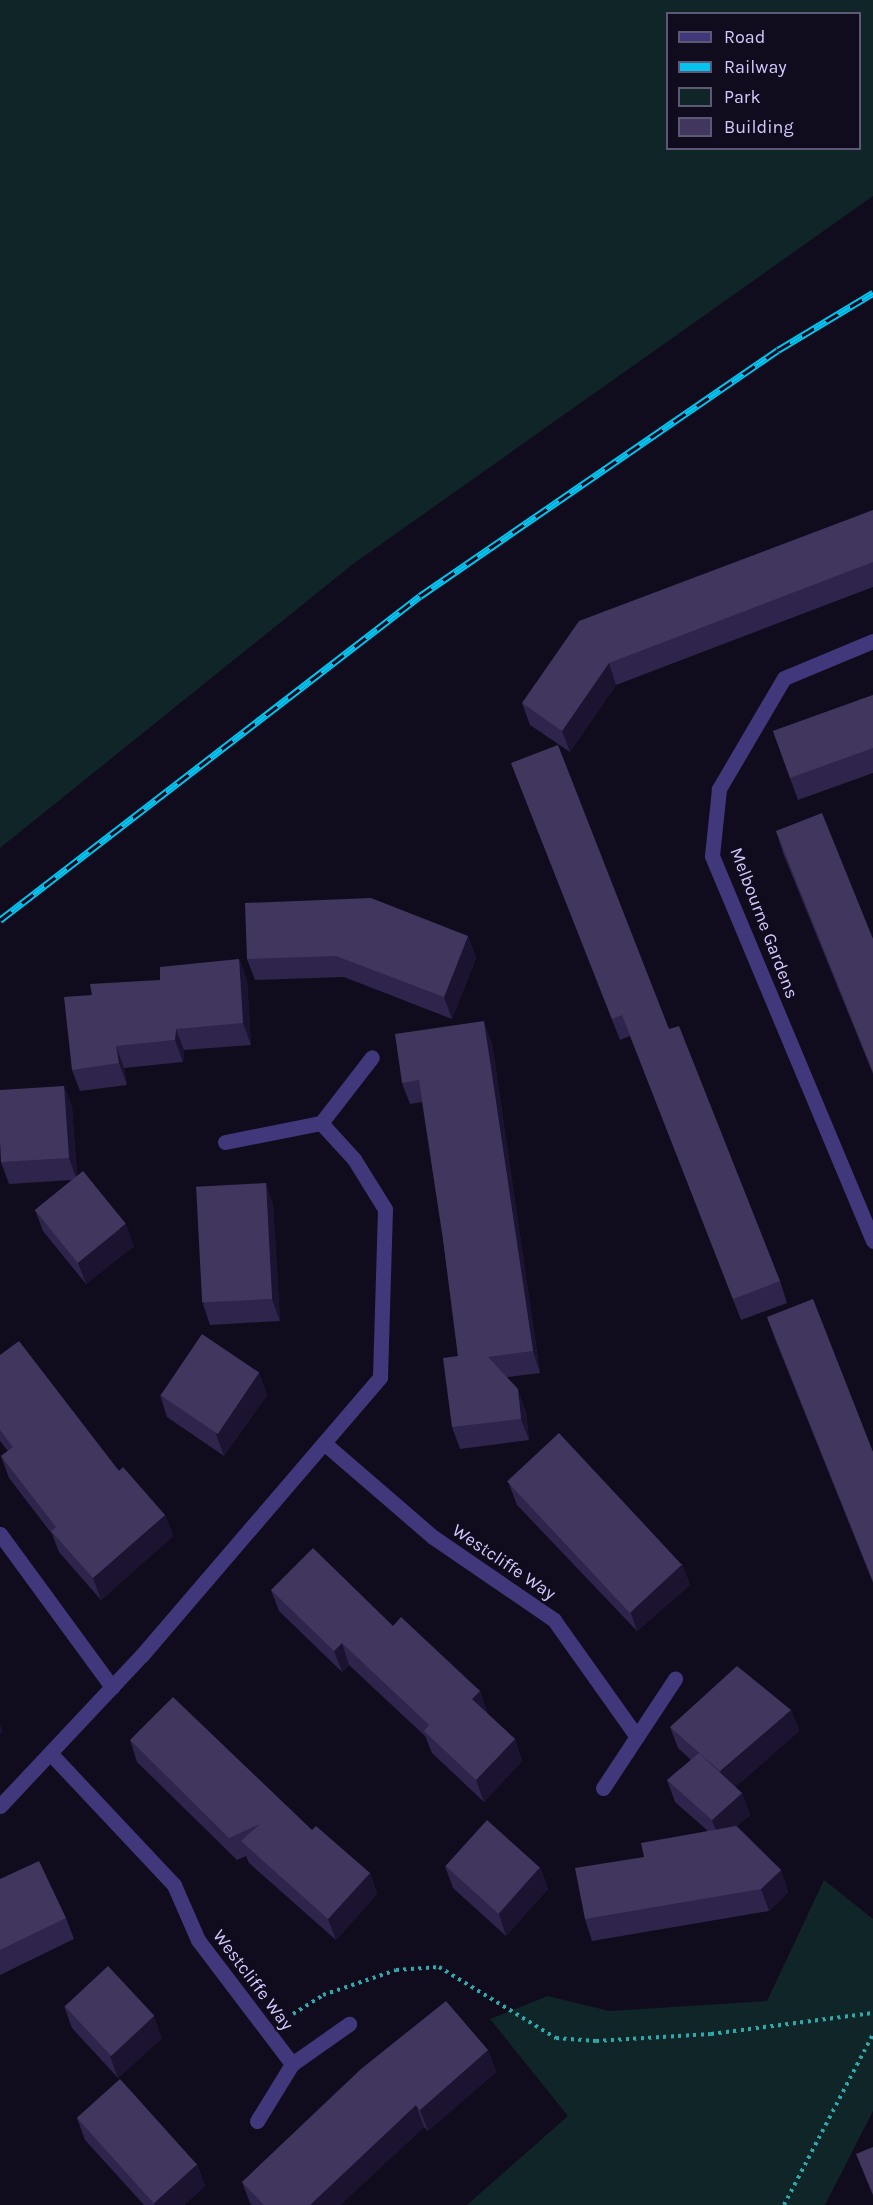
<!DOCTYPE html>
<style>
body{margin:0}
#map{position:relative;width:873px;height:2205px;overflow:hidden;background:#100c1d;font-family:Karla,sans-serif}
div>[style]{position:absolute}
.green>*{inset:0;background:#0f2527}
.path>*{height:4px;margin-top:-2px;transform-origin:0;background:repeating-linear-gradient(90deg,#2fa8ac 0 3px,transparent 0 7.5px)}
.street>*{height:15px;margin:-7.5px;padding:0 7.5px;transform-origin:7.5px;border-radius:7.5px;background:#40387b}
.rail>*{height:7px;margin-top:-3.5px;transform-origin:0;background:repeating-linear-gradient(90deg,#100c1d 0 14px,#05c2ee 0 28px);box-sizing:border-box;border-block:2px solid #05c2ee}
.wall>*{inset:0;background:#2f244b}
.shaded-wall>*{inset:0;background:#1b1330}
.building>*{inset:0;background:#41365e;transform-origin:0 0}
span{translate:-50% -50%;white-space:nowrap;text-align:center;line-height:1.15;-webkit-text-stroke:5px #100c1d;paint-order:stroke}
.street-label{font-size:18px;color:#d4c9fe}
.legend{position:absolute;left:666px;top:12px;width:195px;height:138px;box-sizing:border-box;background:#100c1d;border:2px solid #5e5877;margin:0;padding:8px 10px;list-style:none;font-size:18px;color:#d4c9fe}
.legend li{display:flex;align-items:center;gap:12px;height:30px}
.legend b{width:30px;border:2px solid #5e5877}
</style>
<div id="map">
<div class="green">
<div style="clip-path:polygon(evenodd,0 0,873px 0,873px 196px,353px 564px,0 848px,0 0,668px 14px,860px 14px,860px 148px,668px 148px,668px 14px)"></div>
<div style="clip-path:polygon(824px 1880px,873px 1919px,873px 2111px,825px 2205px,467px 2205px,568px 2116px,490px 2019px,548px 1996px,609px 2011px,767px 2001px)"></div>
</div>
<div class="path">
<div style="left:293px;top:2014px;width:36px;rotate:-32deg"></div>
<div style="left:323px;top:1995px;width:77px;rotate:-18.9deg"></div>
<div style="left:396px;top:1970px;width:43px;rotate:-4deg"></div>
<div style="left:439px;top:1967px;width:137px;rotate:31.3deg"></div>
<div style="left:556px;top:2038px;width:40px;rotate:4.3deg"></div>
<div style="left:596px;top:2041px;width:115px;rotate:-3.5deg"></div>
<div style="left:711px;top:2034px;width:163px;rotate:-7.4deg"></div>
<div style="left:784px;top:2205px;width:193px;rotate:-62.5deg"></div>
</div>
<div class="street">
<div style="left:873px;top:641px;width:96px;rotate:157.4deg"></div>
<div style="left:784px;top:678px;width:129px;rotate:120.4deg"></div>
<div style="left:719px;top:789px;width:67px;rotate:96deg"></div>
<div style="left:712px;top:856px;width:417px;rotate:67.3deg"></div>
<div style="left:225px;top:1142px;width:98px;rotate:-11.2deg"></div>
<div style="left:321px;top:1123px;width:83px;rotate:-52.3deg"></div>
<div style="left:324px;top:1443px;width:144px;rotate:40.8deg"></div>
<div style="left:433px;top:1537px;width:147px;rotate:34.4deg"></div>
<div style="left:554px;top:1620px;width:143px;rotate:54.6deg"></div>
<div style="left:0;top:1534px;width:190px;rotate:53.8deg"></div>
<div style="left:51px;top:1754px;width:180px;rotate:46.8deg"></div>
<div style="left:174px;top:1885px;width:60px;rotate:66.4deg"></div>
<div style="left:198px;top:1940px;width:156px;rotate:52.8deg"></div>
<div style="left:603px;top:1788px;width:131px;rotate:-56.6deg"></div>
<div style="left:0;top:1806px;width:207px;rotate:-46.8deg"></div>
<div style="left:142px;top:1655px;width:366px;rotate:-49.4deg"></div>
<div style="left:380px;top:1377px;width:168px;rotate:-88.3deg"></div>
<div style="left:385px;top:1209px;width:59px;rotate:-121.8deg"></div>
<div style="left:354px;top:1159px;width:49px;rotate:-132.5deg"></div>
<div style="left:257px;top:2121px;width:67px;rotate:-58.4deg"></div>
<div style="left:292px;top:2064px;width:70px;rotate:-35.1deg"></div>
</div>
<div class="rail">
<div style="left:0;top:920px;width:530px;rotate:-37.65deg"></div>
<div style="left:420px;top:596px;width:434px;rotate:-34.5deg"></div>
<div style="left:778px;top:350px;width:111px;rotate:-31deg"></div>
</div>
<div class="wall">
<div style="clip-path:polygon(873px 510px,873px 587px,616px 685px,570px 752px,530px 725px,522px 703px)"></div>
<div style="clip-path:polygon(873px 695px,873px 773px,798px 800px,773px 731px)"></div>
<div style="clip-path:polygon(511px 763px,669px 1029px,780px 1281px,787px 1303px,741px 1320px,630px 1036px,620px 1040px)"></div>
<div style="clip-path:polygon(776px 831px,873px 939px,873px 1074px,783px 853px)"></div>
<div style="clip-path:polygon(468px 936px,476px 958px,452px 1019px,344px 977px,255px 980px,247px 959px)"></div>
<div style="clip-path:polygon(239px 959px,247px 980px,251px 1045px,184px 1050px,183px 1062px,124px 1068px,127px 1085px,80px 1091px,72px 1070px,92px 995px,160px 980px)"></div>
<div style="clip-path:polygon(492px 1043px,540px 1373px,507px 1377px,526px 1411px,529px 1440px,460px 1449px,452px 1427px,458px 1356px,443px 1239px,422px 1102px,410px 1104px,402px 1083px)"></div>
<div style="clip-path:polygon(64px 1086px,72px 1107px,77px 1176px,134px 1246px,86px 1284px,43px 1231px,35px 1210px,72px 1180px,9px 1184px,1px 1162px)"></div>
<div style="clip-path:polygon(266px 1183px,273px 1205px,280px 1321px,210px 1325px,203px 1304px)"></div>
<div style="clip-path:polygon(767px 1317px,873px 1452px,873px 1583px,775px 1339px)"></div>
<div style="clip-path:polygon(0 1355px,165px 1515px,173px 1536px,101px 1600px,59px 1552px,52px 1534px,9px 1478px,1px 1456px,8px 1451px,0 1441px)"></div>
<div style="clip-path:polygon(259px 1373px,267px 1395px,224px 1456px,167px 1417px,160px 1395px)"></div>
<div style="clip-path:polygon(509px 1484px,682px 1564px,690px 1585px,637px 1631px,517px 1505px)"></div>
<div style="clip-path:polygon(271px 1590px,393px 1626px,480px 1691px,487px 1712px,486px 1713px,515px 1739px,522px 1761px,484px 1802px,432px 1753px,425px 1736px,349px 1665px,342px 1672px,279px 1611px)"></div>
<div style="clip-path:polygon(791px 1710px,799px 1731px,735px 1787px,742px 1793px,750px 1815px,737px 1826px,781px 1870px,788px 1892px,769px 1911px,592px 1941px,585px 1919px,644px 1857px,708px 1831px,675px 1802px,667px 1780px,691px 1760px,678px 1748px,670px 1727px)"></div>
<div style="clip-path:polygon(130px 1740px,312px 1830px,370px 1873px,377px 1894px,336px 1940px,249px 1863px,246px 1856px,237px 1860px,137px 1762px)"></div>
<div style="clip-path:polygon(445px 1866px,540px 1867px,548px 1889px,506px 1936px,453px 1888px)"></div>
<div style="clip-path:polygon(0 1879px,66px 1918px,74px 1939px,0 1975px)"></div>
<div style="clip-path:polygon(64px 2006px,162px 2038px,118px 2078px,72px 2028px)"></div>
<div style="clip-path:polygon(488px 2050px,496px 2072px,428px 2131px,424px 2127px,340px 2205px,252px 2205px,250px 2203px,242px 2182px)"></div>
<div style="clip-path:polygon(77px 2118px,197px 2164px,205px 2186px,184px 2205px,144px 2205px,85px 2140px)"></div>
</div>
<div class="shaded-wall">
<div style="clip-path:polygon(609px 663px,616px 685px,570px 752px,562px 731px)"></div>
<div style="clip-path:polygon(468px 936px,476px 958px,452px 1019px,444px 997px)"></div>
<div style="clip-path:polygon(239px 959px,247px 980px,251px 1045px,243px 1023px)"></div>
<div style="clip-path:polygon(484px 1021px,492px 1043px,540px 1373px,533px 1351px)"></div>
<div style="clip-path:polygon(176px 1029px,184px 1050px,183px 1062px,175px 1040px)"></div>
<div style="clip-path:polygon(116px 1046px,124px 1068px,127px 1085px,119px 1063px)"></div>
<div style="clip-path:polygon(64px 1086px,72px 1107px,77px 1180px,69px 1158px)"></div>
<div style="clip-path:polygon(266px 1183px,273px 1205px,280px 1321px,272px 1299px)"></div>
<div style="clip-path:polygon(126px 1224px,134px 1246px,86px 1284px,78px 1263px)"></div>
<div style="clip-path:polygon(259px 1373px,267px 1395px,224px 1456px,216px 1434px)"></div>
<div style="clip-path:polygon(518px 1389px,526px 1411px,529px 1440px,521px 1419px)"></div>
<div style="clip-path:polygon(165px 1515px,173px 1536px,101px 1600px,93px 1578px)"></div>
<div style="clip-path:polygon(682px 1564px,690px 1585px,637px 1631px,630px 1610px)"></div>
<div style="clip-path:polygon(342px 1643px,349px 1665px,342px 1672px,334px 1651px)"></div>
<div style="clip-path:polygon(480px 1691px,487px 1712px,479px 1721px,472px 1699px)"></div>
<div style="clip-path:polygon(791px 1710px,799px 1731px,728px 1793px,720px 1771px)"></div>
<div style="clip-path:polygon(0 1724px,3px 1732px,0 1734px)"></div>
<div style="clip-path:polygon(515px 1739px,522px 1761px,484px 1802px,476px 1780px)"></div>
<div style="clip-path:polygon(742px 1793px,750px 1815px,720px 1841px,712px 1820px)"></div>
<div style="clip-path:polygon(540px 1867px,548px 1889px,506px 1936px,499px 1914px)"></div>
<div style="clip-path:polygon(781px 1870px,788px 1892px,769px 1911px,761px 1889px)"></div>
<div style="clip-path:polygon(370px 1873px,377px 1894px,336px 1940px,328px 1919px)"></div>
<div style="clip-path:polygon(154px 2016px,162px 2038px,118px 2078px,110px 2056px)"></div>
<div style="clip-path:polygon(488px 2050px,496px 2072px,428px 2131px,420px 2110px)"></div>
<div style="clip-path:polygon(416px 2105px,424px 2127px,340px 2205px,310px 2205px)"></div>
<div style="clip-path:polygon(197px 2164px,205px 2186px,184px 2205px,155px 2205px,154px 2203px)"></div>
</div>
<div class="building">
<div style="clip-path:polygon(873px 510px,873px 562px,609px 663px,562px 731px,522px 703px,579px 621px)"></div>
<div style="clip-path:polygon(873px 695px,873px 748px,790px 778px,773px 731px)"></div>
<div style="clip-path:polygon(558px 745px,669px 1029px,679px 1026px,780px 1281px,733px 1299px,622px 1015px,612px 1019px,511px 763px)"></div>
<div style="clip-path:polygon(822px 813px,873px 939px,873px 1072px,776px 831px)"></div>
<div style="clip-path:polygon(371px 898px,468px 936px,444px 997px,336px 956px,247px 959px,245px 903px)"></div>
<div style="clip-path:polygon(239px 959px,243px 1023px,176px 1029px,175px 1040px,116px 1046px,119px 1063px,72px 1070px,64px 997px,92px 995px,90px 984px,160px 980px,160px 967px)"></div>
<div style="clip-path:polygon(484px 1021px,533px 1351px,488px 1357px,518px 1389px,521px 1419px,452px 1427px,443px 1358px,458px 1356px,443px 1239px,419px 1080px,402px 1083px,395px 1034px)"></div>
<div style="clip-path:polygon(64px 1086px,69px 1158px,1px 1162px,0 1141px,0 1090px)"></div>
<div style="left:83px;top:1171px;width:68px;height:62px;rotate:51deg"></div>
<div style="left:266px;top:1183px;width:116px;height:70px;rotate:87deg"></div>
<div style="clip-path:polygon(813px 1299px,873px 1452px,873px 1581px,767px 1317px)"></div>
<div style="left:202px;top:1334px;width:69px;height:74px;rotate:34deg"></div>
<div style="clip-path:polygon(19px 1341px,119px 1471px,123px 1467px,165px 1515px,93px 1578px,51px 1531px,56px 1527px,1px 1456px,13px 1447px,0 1430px,0 1355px)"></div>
<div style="left:559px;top:1433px;width:180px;height:71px;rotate:47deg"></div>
<div style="clip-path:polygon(313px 1548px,393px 1626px,401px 1617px,480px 1691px,472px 1699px,515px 1739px,476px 1780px,424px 1731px,429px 1725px,342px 1643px,334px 1651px,271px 1590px)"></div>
<div style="clip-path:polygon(737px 1666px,791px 1710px,720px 1771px,670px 1727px)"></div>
<div style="clip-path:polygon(173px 1697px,312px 1830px,316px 1826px,370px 1873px,328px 1919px,241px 1841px,260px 1824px,229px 1838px,130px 1740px)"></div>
<div style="clip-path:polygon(699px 1753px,742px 1793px,712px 1820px,667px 1780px)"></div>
<div style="left:487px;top:1820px;width:71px;height:62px;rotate:42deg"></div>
<div style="clip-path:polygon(736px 1826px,781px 1870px,761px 1889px,585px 1919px,575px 1868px,644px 1857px,641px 1843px)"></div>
<div style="clip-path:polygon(39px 1861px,66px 1918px,0 1950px,0 1879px)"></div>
<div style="left:108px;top:1966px;width:68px;height:59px;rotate:47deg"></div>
<div style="clip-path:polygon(446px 2001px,488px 2050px,420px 2110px,416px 2105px,310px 2205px,264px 2205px,242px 2182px,361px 2069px)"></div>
<div style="left:120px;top:2079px;width:115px;height:58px;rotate:48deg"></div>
<div style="clip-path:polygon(873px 2147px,873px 2195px,856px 2154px)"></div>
</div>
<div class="street-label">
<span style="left:764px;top:923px;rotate:69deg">Melbourne Gardens</span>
<span style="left:504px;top:1562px;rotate:34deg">Westcliffe Way</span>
<span style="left:253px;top:1980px;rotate:53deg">Westcliffe Way</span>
</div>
<ul class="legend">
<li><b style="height:8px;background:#40387b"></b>Road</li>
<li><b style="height:8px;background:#05c2ee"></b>Railway</li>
<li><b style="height:16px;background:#0f2527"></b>Park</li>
<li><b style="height:16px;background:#41365e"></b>Building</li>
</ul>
</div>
